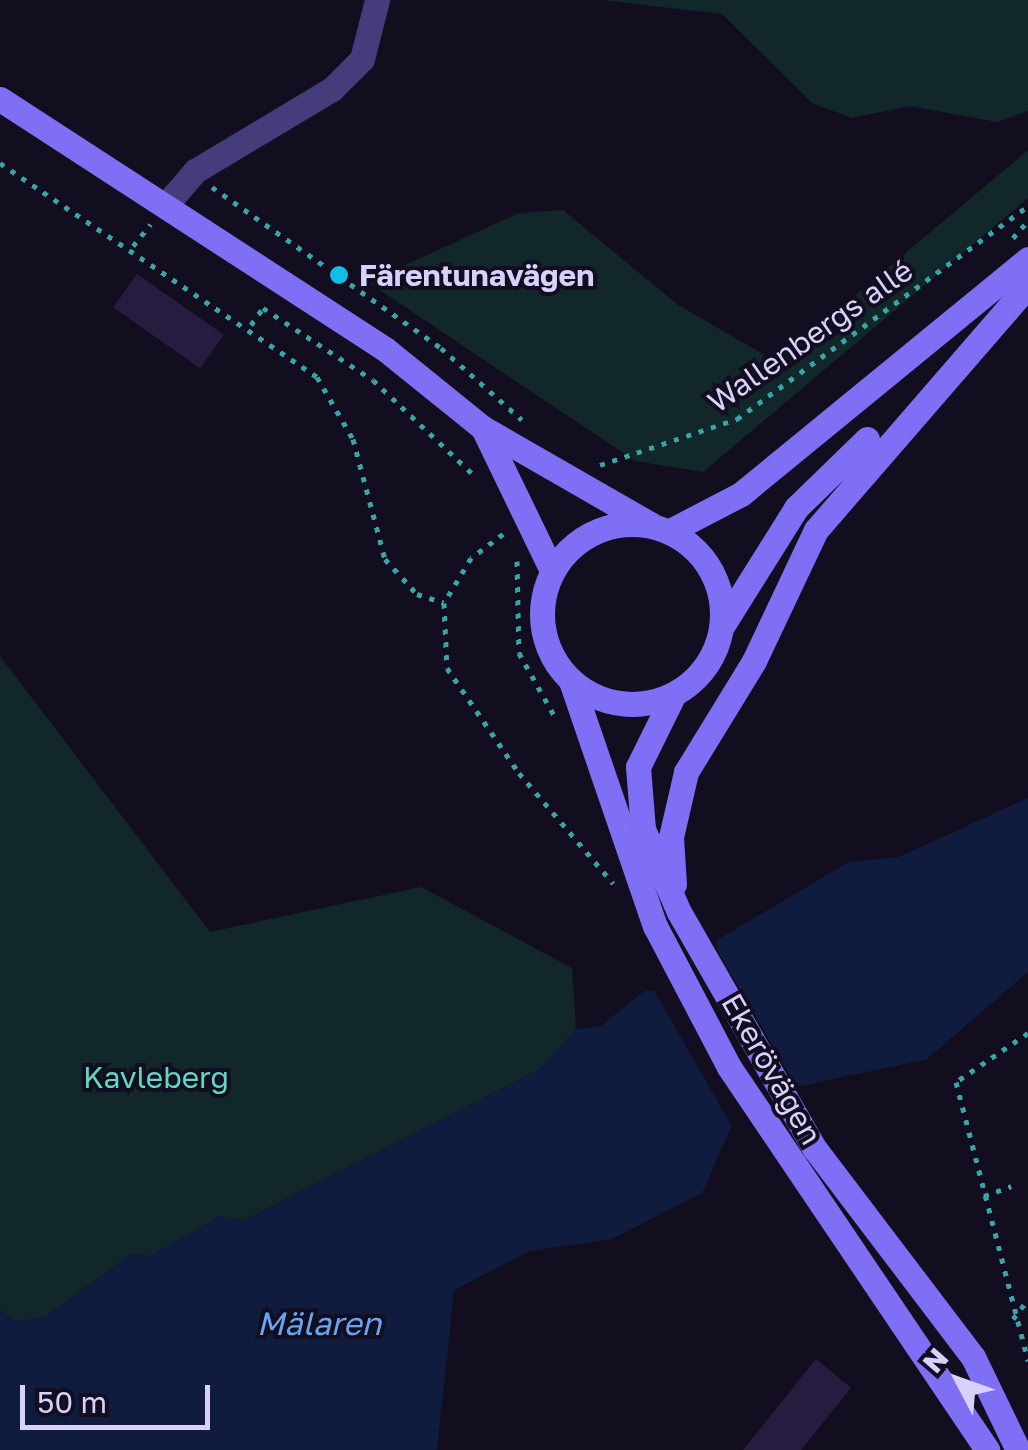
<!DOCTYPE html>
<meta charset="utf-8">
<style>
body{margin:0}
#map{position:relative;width:1028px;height:1450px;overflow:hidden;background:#130e1f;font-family:"Golos Text",sans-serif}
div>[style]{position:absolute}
.green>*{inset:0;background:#122729}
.water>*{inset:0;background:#0f1c3e}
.pier>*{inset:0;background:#130e1f}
.building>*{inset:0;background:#261c3f;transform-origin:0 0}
.path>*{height:5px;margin-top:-2.5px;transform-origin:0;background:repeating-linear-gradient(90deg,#37a5a9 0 5px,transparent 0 13px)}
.street>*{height:25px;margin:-12.5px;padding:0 12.5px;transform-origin:12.5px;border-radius:12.5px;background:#453d7b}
.secondary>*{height:25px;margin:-12.5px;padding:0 12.5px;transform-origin:12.5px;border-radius:12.5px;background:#7e6ff4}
.secondary>.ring{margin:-12.5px;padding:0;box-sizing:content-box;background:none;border:25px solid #7e6ff4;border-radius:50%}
.dots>*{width:28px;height:28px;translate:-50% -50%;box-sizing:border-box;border:5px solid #130e1f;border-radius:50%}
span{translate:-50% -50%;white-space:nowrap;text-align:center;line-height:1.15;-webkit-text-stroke:8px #130e1f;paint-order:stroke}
.poi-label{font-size:30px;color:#d9d0fb;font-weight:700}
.left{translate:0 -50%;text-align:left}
.street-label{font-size:30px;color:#d9d0fb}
.park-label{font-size:30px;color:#63d5c3}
.water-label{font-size:32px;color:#67a5f3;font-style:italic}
.north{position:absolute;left:908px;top:1330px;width:100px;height:100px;-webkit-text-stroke:8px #130e1f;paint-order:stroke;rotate:311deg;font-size:28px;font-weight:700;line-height:40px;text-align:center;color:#d9d0fb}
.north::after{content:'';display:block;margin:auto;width:35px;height:45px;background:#d9d0fb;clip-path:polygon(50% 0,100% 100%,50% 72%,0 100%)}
.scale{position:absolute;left:20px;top:1385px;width:190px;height:45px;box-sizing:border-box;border:5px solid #d9d0fb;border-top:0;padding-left:12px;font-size:30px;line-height:35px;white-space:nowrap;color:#d9d0fb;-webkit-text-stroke:8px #130e1f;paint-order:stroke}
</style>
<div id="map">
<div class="green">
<div style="clip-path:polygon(602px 0,1028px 0,1028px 111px,997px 122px,910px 106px,852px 118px,812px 103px,722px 14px)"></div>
<div style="clip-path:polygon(1028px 150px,1028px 198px,703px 472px,635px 461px,368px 282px,519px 213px,563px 210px,678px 305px,763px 354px,769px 368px)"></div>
<div style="clip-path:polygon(0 656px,210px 932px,421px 887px,572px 968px,576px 1029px,540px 1069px,243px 1221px,220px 1216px,150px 1257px,131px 1254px,45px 1317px,15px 1322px,0 1310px)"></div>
</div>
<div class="water">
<div style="clip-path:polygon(1028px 798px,1028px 972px,927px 1059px,744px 1098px,702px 1193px,612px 1239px,530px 1251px,454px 1290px,437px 1450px,0 1450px,0 1310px,16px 1322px,45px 1317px,131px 1254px,150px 1256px,220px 1216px,243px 1221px,540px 1069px,576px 1029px,601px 1026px,644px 991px,723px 991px,717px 940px,849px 862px,899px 857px)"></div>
</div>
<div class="pier">
<div style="clip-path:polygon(712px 941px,800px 1093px,748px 1103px,735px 1132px,652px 987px,718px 987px)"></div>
</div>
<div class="building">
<div style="left:137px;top:274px;width:106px;height:41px;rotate:35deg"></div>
<div style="clip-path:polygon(816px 1359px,851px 1388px,801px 1450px,743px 1450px)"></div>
</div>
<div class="path">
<div style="left:0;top:163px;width:382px;rotate:34deg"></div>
<div style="left:317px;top:377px;width:72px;rotate:59.9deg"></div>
<div style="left:353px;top:439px;width:124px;rotate:75.1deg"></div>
<div style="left:385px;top:559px;width:47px;rotate:47.6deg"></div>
<div style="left:417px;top:594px;width:28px;rotate:18deg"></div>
<div style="left:212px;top:187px;width:280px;rotate:35.1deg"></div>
<div style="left:441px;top:348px;width:108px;rotate:41.6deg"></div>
<div style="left:1013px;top:238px;width:23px;rotate:-49deg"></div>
<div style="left:133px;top:246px;width:28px;rotate:-51deg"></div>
<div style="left:251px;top:325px;width:21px;rotate:-55deg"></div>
<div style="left:263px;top:308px;width:131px;rotate:33.2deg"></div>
<div style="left:373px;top:380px;width:141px;rotate:43.3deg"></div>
<div style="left:600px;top:465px;width:145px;rotate:-18.6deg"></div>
<div style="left:737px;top:419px;width:361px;rotate:-36.2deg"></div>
<div style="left:503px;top:534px;width:40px;rotate:143deg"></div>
<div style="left:471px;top:558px;width:52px;rotate:121deg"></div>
<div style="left:444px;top:603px;width:65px;rotate:87.4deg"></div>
<div style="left:447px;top:668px;width:127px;rotate:55.6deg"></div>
<div style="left:519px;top:773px;width:145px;rotate:49.5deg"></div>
<div style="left:517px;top:561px;width:92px;rotate:88.8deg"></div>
<div style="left:519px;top:653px;width:71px;rotate:60.6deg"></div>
<div style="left:1028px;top:1033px;width:87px;rotate:145.8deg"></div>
<div style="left:956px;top:1082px;width:288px;rotate:75.5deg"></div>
<div style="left:984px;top:1196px;width:29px;rotate:-20deg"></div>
<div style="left:1013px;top:1319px;width:24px;rotate:-52deg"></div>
</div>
<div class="street">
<div style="left:165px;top:206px;width:46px;rotate:-49.4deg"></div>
<div style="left:195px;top:171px;width:160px;rotate:-30.9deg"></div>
<div style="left:332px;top:89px;width:42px;rotate:-45deg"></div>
<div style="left:362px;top:59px;width:61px;rotate:-75.7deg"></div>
</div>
<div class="secondary">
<div style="left:0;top:99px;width:459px;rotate:33deg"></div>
<div style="left:385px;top:349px;width:126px;rotate:38.9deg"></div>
<div style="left:483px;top:428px;width:193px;rotate:29.9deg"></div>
<div style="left:483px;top:428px;width:159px;rotate:64.2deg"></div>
<div class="ring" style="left:542px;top:524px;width:155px;height:155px"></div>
<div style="left:670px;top:531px;width:80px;rotate:-27.5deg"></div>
<div style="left:741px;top:494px;width:371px;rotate:-39.3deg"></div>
<div style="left:724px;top:623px;width:136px;rotate:-57.9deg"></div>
<div style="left:796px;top:508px;width:99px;rotate:-44.2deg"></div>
<div style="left:572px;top:684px;width:256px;rotate:71.1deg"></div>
<div style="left:655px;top:926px;width:159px;rotate:62.3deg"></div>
<div style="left:729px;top:1067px;width:462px;rotate:56deg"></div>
<div style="left:674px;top:694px;width:81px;rotate:116.3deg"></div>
<div style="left:638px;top:767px;width:62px;rotate:85.4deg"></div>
<div style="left:643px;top:829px;width:90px;rotate:66.6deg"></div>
<div style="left:679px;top:912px;width:273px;rotate:60.2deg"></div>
<div style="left:815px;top:1149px;width:261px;rotate:52.8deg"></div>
<div style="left:973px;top:1357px;width:103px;rotate:64.2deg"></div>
<div style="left:674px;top:884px;width:47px;rotate:-93.7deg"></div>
<div style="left:671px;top:837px;width:67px;rotate:-77deg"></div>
<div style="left:686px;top:772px;width:130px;rotate:-58.5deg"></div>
<div style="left:754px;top:661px;width:145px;rotate:-64.7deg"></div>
<div style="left:816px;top:530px;width:324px;rotate:-49.1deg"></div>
</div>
<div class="dots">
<div style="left:339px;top:275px;background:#12bde6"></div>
</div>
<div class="poi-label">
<span class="left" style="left:359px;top:275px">Färentunavägen</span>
</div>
<div class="street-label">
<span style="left:810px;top:336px;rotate:-35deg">Wallenbergs allé</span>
<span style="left:772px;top:1069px;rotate:60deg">Ekerövägen</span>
</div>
<div class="park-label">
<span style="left:156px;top:1077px">Kavleberg</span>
</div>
<div class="water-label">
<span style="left:319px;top:1323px">Mälaren</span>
</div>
<div class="north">N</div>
<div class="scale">50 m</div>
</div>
